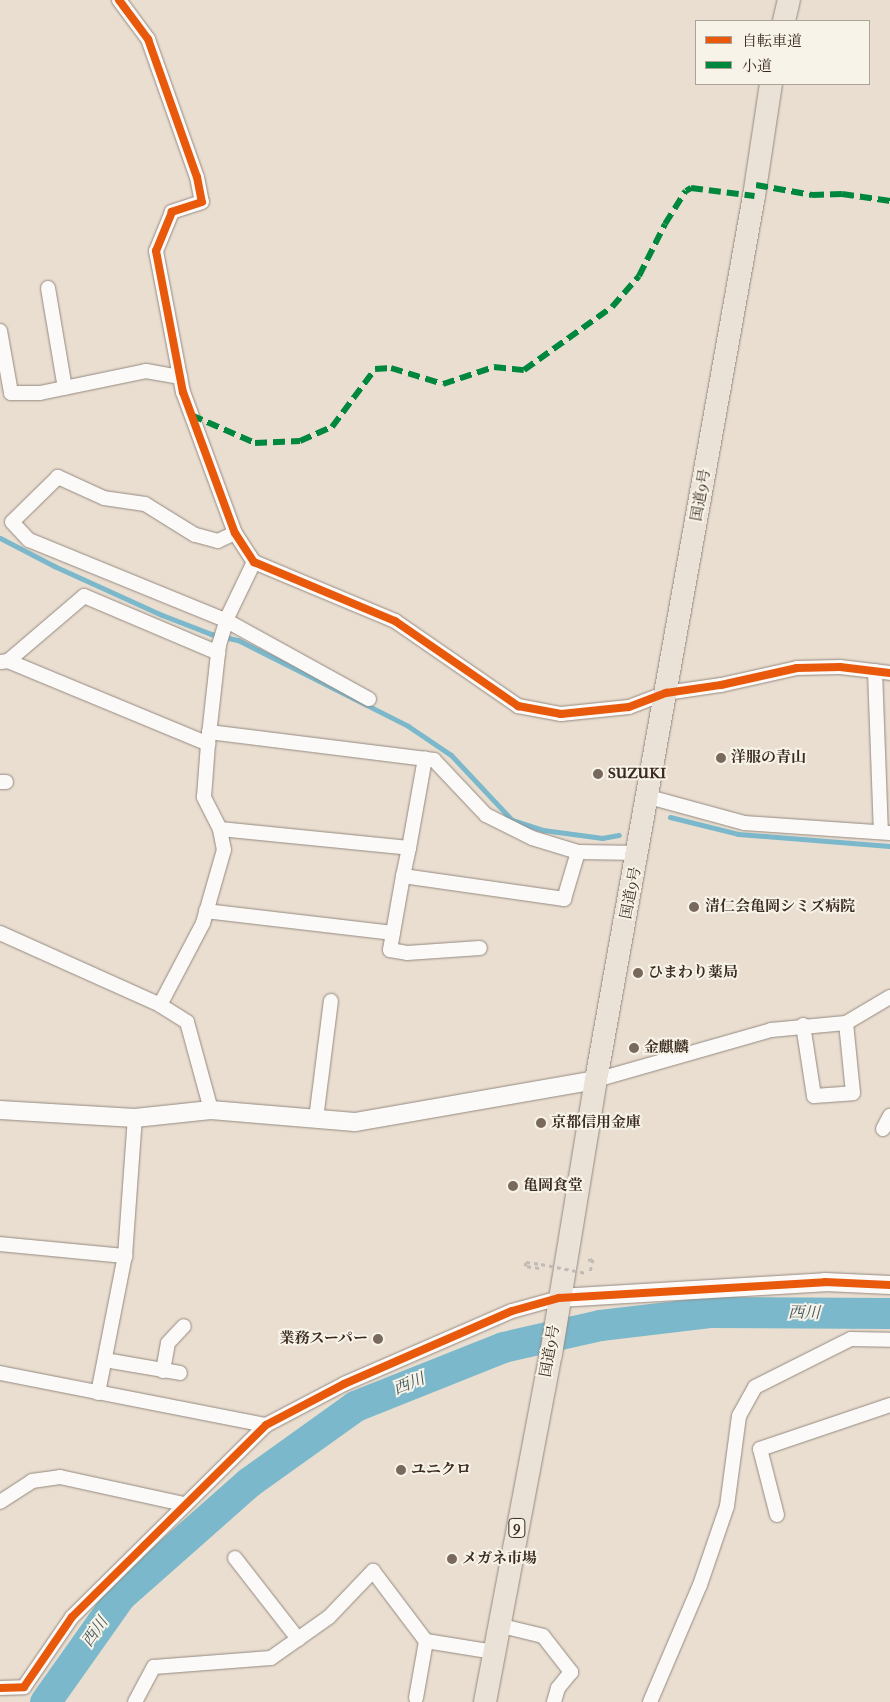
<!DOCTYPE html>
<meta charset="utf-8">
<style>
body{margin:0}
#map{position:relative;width:890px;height:1702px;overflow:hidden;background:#eaded0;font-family:"IM FELL French Canon","Noto Serif JP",serif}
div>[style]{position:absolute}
.stream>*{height:5px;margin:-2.5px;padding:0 2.5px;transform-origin:2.5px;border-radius:2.5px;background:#7bb8cb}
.river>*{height:31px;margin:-15.5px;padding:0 15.5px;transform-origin:15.5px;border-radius:15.5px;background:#7bb8cb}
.path>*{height:3px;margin-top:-1.5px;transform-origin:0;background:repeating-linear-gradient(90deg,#c0bbb7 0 4px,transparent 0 8px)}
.roads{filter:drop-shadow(0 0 1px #948a81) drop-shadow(0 0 1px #948a81)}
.minor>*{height:14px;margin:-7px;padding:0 7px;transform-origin:7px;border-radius:7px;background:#fcfaf8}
.tertiary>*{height:18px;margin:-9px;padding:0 9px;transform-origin:9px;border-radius:9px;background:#fcfaf8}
.trunk>*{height:22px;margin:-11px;padding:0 11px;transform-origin:11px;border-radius:11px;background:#ebe2d7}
.path-bridge>*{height:3px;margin-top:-1.5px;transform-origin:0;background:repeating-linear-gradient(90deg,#c0bbb7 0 4px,transparent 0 8px)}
.quiet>*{height:6px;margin-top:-3px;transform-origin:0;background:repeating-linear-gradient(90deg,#00873e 0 12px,transparent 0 18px)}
.cycleway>*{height:8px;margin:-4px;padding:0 4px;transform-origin:4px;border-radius:4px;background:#e8590c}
.dots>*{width:14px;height:14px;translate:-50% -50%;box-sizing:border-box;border:2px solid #f7f3e8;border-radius:50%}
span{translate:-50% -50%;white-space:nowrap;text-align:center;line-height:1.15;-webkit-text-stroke:4px #f7f3e8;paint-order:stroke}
.shield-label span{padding:1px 4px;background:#f7f3e8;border:1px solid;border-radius:4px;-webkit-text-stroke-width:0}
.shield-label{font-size:14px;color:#3b2a1e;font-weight:700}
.street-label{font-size:15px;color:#3b2a1e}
.poi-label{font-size:15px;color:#3b2a1e;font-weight:700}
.left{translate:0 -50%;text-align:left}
.right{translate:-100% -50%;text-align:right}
.water-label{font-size:16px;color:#41565a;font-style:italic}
.legend{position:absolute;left:695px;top:20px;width:175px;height:65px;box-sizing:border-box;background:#f7f3e8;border:1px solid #aca397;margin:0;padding:6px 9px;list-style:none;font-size:15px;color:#3b2a1e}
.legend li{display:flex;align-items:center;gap:10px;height:25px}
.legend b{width:25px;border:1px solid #aca397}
</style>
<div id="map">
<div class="stream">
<div style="left:0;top:538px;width:61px;rotate:27.4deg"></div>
<div style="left:54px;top:566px;width:119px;rotate:24.4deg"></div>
<div style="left:162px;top:615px;width:53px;rotate:21.2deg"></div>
<div style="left:211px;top:634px;width:28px;rotate:13deg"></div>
<div style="left:238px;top:640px;width:191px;rotate:26.8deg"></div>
<div style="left:408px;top:726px;width:52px;rotate:34deg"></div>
<div style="left:451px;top:755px;width:89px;rotate:46.8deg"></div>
<div style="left:512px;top:820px;width:33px;rotate:18deg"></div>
<div style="left:543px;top:830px;width:60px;rotate:7.7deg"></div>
<div style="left:602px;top:838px;width:17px;rotate:-10deg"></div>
<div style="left:670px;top:817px;width:70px;rotate:14deg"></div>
<div style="left:738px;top:834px;width:152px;rotate:4.5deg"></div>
</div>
<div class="river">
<div style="left:45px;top:1702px;width:130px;rotate:-54.7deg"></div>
<div style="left:120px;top:1596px;width:172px;rotate:-41.5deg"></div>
<div style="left:249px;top:1482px;width:130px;rotate:-35.6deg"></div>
<div style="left:355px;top:1406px;width:159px;rotate:-21.7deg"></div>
<div style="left:503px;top:1347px;width:99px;rotate:-12.8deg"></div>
<div style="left:600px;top:1325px;width:112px;rotate:-6.7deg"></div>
<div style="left:711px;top:1312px;width:179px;rotate:0.3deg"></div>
</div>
<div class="path">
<div style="left:588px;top:1260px;width:5px;rotate:-11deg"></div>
<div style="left:593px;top:1259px;width:13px;rotate:103deg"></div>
<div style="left:539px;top:1268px;width:14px;rotate:-172deg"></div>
<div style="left:525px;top:1266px;width:4px;rotate:-76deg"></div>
<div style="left:526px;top:1262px;width:15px;rotate:8deg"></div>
</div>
<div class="roads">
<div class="minor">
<div style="left:119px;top:0;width:49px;rotate:53.4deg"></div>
<div style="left:148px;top:39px;width:146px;rotate:70.5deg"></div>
<div style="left:197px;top:177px;width:25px;rotate:79deg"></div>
<div style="left:202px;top:202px;width:32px;rotate:162deg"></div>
<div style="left:172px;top:212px;width:42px;rotate:112.3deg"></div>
<div style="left:156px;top:251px;width:144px;rotate:79.2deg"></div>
<div style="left:183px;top:392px;width:150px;rotate:69.8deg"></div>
<div style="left:235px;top:533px;width:35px;rotate:57deg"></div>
<div style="left:254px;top:562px;width:153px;rotate:22.7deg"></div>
<div style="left:395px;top:621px;width:150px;rotate:34.6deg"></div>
<div style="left:518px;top:706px;width:44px;rotate:10.5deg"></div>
<div style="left:561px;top:714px;width:68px;rotate:-5.9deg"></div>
<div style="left:629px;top:707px;width:40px;rotate:-21deg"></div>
<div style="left:666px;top:693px;width:56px;rotate:-8.3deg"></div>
<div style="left:721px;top:685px;width:78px;rotate:-12.6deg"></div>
<div style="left:797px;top:668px;width:43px;rotate:-1.3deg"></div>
<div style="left:840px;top:667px;width:50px;rotate:6.8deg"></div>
<div style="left:48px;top:288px;width:101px;rotate:80.4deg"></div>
<div style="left:0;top:331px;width:63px;rotate:79.9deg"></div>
<div style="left:11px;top:393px;width:29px"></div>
<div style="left:40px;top:393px;width:108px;rotate:-11.7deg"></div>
<div style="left:146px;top:371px;width:35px;rotate:10deg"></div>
<div style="left:235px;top:533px;width:19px;rotate:155deg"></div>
<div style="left:218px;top:541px;width:24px;rotate:-165deg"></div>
<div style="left:195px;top:535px;width:59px;rotate:-148.2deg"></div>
<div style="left:145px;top:504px;width:41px;rotate:-171.7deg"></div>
<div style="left:104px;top:498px;width:51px;rotate:-155.5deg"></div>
<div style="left:58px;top:477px;width:64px;rotate:135.6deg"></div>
<div style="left:12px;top:522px;width:25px;rotate:47deg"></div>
<div style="left:29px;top:540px;width:214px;rotate:22.2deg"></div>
<div style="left:227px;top:621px;width:162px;rotate:28.8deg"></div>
<div style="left:8px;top:661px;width:100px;rotate:-40.5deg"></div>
<div style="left:84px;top:596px;width:146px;rotate:23deg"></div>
<div style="left:1px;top:662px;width:7px;rotate:-8deg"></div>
<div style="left:8px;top:661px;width:217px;rotate:22.5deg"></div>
<div style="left:875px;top:671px;width:160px;rotate:87.9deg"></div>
<div style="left:209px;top:732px;width:227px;rotate:7.1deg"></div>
<div style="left:434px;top:760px;width:76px;rotate:46.6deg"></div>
<div style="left:486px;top:815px;width:51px;rotate:26.6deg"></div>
<div style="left:532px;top:838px;width:48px;rotate:16.9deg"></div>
<div style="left:0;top:782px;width:6px"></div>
<div style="left:649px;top:797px;width:98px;rotate:15.3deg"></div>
<div style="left:744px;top:823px;width:146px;rotate:3.9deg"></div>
<div style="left:220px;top:829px;width:190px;rotate:5.7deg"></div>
<div style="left:409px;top:848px;width:29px;rotate:102deg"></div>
<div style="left:403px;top:876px;width:163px;rotate:8.1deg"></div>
<div style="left:564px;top:899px;width:49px;rotate:-73.4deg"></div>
<div style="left:578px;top:852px;width:61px;rotate:0.9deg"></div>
<div style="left:409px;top:848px;width:91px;rotate:-79.9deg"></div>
<div style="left:403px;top:876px;width:75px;rotate:100deg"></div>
<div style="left:390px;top:950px;width:17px;rotate:10deg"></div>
<div style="left:407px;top:953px;width:73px;rotate:-3.9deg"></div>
<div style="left:206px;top:911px;width:188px;rotate:6.7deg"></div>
<div style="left:0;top:933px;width:175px;rotate:24.2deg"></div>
<div style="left:160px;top:1005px;width:32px;rotate:32deg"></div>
<div style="left:187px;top:1022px;width:91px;rotate:74.7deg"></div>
<div style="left:160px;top:1005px;width:93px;rotate:-62.3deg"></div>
<div style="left:203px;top:923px;width:76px;rotate:-74deg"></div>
<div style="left:224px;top:850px;width:21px;rotate:-101deg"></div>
<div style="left:220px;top:829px;width:36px;rotate:-117deg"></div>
<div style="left:204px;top:797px;width:53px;rotate:-85.7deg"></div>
<div style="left:208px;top:744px;width:100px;rotate:-83.7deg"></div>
<div style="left:219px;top:645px;width:30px;rotate:-73deg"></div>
<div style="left:228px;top:616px;width:60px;rotate:-64.3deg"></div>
<div style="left:803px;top:1025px;width:72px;rotate:81.2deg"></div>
<div style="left:814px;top:1096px;width:39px;rotate:-4deg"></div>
<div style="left:853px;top:1093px;width:70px;rotate:-95.7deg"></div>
<div style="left:596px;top:1080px;width:182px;rotate:-15.9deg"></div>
<div style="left:771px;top:1030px;width:75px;rotate:-5.3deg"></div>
<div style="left:846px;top:1023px;width:51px;rotate:-30.6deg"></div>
<div style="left:316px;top:1119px;width:119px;rotate:-82.8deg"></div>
<div style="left:883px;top:1129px;width:15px;rotate:-62deg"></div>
<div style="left:0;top:1244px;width:126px;rotate:5.5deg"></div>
<div style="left:105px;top:1360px;width:76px;rotate:9.8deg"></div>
<div style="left:163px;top:1371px;width:28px;rotate:-80deg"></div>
<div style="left:168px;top:1343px;width:23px;rotate:-47deg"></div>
<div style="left:0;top:1373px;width:271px;rotate:11.1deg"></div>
<div style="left:98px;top:1393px;width:140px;rotate:-78.9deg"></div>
<div style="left:125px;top:1256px;width:138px;rotate:-85.9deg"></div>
<div style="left:0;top:1502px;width:38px;rotate:-33deg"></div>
<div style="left:32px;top:1481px;width:28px;rotate:-8deg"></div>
<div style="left:60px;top:1477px;width:127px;rotate:12.3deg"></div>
<div style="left:777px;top:1515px;width:68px;rotate:-104.4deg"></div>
<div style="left:760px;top:1449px;width:137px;rotate:-18.7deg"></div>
<div style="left:235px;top:1558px;width:103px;rotate:52.1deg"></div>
<div style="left:498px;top:1625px;width:46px;rotate:13.7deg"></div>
<div style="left:543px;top:1636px;width:46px;rotate:52.1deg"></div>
<div style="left:571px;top:1672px;width:21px;rotate:129deg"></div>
<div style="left:558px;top:1688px;width:15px;rotate:106deg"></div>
<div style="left:0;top:1688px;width:24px;rotate:-2deg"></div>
<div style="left:24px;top:1687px;width:85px;rotate:-55.6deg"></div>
<div style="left:72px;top:1617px;width:273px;rotate:-44.7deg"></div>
<div style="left:266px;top:1425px;width:88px;rotate:-27.7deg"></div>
<div style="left:344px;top:1384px;width:183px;rotate:-23.5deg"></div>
<div style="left:512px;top:1311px;width:49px;rotate:-15.5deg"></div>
<div style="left:416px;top:1698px;width:58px;rotate:-80deg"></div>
<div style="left:135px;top:1702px;width:40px;rotate:-62deg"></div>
<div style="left:154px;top:1667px;width:117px;rotate:-4.4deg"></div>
<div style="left:271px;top:1658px;width:71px;rotate:-35.3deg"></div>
<div style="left:329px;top:1617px;width:64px;rotate:-46.3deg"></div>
<div style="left:373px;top:1571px;width:88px;rotate:52.9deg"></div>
<div style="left:426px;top:1641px;width:69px;rotate:9.2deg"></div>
<div style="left:650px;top:1702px;width:127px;rotate:-66.9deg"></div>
<div style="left:700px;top:1585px;width:83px;rotate:-71.1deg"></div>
<div style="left:727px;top:1506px;width:91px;rotate:-82.4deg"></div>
<div style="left:739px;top:1416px;width:33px;rotate:-61deg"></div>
<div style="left:755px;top:1387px;width:107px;rotate:-26.6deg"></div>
<div style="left:851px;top:1339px;width:39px;rotate:1deg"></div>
</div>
<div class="tertiary">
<div style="left:0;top:1110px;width:135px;rotate:3.4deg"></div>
<div style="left:135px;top:1118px;width:76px;rotate:-6deg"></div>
<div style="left:211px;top:1110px;width:144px;rotate:4.8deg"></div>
<div style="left:355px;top:1122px;width:245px;rotate:-9.9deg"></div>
<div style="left:559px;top:1298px;width:266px;rotate:-3.4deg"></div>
<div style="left:825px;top:1282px;width:65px;rotate:2.6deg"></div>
</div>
<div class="trunk">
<div style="left:784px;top:21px;width:22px;rotate:-77deg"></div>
<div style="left:485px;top:1702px;width:354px;rotate:-79.3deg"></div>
<div style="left:551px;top:1354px;width:278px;rotate:-80.7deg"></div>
<div style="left:596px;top:1080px;width:898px;rotate:-79.87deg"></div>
<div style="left:754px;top:196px;width:113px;rotate:-81.4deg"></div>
</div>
</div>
<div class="path-bridge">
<div style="left:541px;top:1264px;width:46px;rotate:11.3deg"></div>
</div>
<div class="quiet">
<div style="left:756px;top:185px;width:57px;rotate:10.1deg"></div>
<div style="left:812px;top:195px;width:30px;rotate:-2deg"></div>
<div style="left:842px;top:194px;width:49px;rotate:8.3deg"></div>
<div style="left:191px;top:415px;width:70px;rotate:23.6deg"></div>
<div style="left:255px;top:443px;width:45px;rotate:-2.5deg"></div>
<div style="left:300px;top:441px;width:35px;rotate:-24deg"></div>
<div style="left:332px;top:427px;width:72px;rotate:-53.4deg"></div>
<div style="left:375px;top:369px;width:16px;rotate:-4deg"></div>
<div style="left:391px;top:368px;width:54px;rotate:17.1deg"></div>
<div style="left:443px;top:384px;width:54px;rotate:-18.4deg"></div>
<div style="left:494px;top:367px;width:30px;rotate:6deg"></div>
<div style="left:524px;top:370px;width:108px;rotate:-35.6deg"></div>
<div style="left:612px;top:307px;width:41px;rotate:-48.9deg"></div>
<div style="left:639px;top:276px;width:58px;rotate:-63.4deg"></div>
<div style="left:665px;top:224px;width:39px;rotate:-58deg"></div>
<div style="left:686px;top:191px;width:6px;rotate:-31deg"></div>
<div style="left:691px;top:188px;width:64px;rotate:7.2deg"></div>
</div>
<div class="cycleway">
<div style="left:119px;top:0;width:49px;rotate:53.4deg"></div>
<div style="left:148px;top:39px;width:146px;rotate:70.5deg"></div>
<div style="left:197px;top:177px;width:25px;rotate:79deg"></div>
<div style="left:202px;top:202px;width:32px;rotate:162deg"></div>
<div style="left:172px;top:212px;width:42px;rotate:112.3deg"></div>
<div style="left:156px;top:251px;width:144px;rotate:79.2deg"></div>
<div style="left:183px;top:392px;width:150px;rotate:69.8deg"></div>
<div style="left:235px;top:533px;width:35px;rotate:57deg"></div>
<div style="left:254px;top:562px;width:153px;rotate:22.7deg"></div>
<div style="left:395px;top:621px;width:150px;rotate:34.6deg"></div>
<div style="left:518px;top:706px;width:44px;rotate:10.5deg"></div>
<div style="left:561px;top:714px;width:68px;rotate:-5.9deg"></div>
<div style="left:629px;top:707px;width:40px;rotate:-21deg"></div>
<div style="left:666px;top:693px;width:56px;rotate:-8.3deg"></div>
<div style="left:721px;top:685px;width:78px;rotate:-12.6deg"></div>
<div style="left:797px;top:668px;width:43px;rotate:-1.3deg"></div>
<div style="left:840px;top:667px;width:50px;rotate:6.8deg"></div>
<div style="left:0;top:1688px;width:24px;rotate:-2deg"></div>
<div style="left:24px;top:1687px;width:85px;rotate:-55.6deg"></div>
<div style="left:72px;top:1617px;width:273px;rotate:-44.7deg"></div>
<div style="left:266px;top:1425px;width:88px;rotate:-27.7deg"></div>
<div style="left:344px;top:1384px;width:183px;rotate:-23.5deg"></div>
<div style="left:512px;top:1311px;width:49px;rotate:-15.5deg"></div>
<div style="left:559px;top:1298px;width:266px;rotate:-3.4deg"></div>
<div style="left:825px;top:1282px;width:65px;rotate:2.6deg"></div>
</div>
<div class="dots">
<div style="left:721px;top:758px;background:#78695c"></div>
<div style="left:598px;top:774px;background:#78695c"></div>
<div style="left:694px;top:907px;background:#78695c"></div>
<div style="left:638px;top:973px;background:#78695c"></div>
<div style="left:634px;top:1048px;background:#78695c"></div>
<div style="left:541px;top:1123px;background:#78695c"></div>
<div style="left:513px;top:1186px;background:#78695c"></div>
<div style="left:378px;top:1339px;background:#78695c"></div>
<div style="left:401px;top:1470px;background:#78695c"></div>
<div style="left:452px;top:1559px;background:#78695c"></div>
</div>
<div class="shield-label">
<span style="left:517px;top:1528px">9</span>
</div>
<div class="street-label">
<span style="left:701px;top:495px;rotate:-80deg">国道9号</span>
<span style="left:631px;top:893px;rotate:-79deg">国道9号</span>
<span style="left:550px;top:1351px;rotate:-80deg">国道9号</span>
</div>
<div class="poi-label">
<span class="left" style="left:731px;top:758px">洋服の青山</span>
<span class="left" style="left:608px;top:774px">SUZUKI</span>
<span class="left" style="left:705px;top:907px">清仁会亀岡シミズ病院</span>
<span class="left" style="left:648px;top:973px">ひまわり薬局</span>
<span class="left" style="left:644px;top:1048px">金麒麟</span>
<span class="left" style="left:551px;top:1123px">京都信用金庫</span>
<span class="left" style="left:523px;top:1186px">亀岡食堂</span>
<span class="right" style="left:368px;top:1339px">業務スーパー</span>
<span class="left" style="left:411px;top:1470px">ユニクロ</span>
<span class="left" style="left:462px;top:1559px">メガネ市場</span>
</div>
<div class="water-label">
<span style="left:804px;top:1313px;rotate:1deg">西川</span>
<span style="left:409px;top:1384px;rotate:-22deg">西川</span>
<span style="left:95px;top:1632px;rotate:-55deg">西川</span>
</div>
<ul class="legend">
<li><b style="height:6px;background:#e8590c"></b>自転車道</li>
<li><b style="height:6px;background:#00873e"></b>小道</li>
</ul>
</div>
